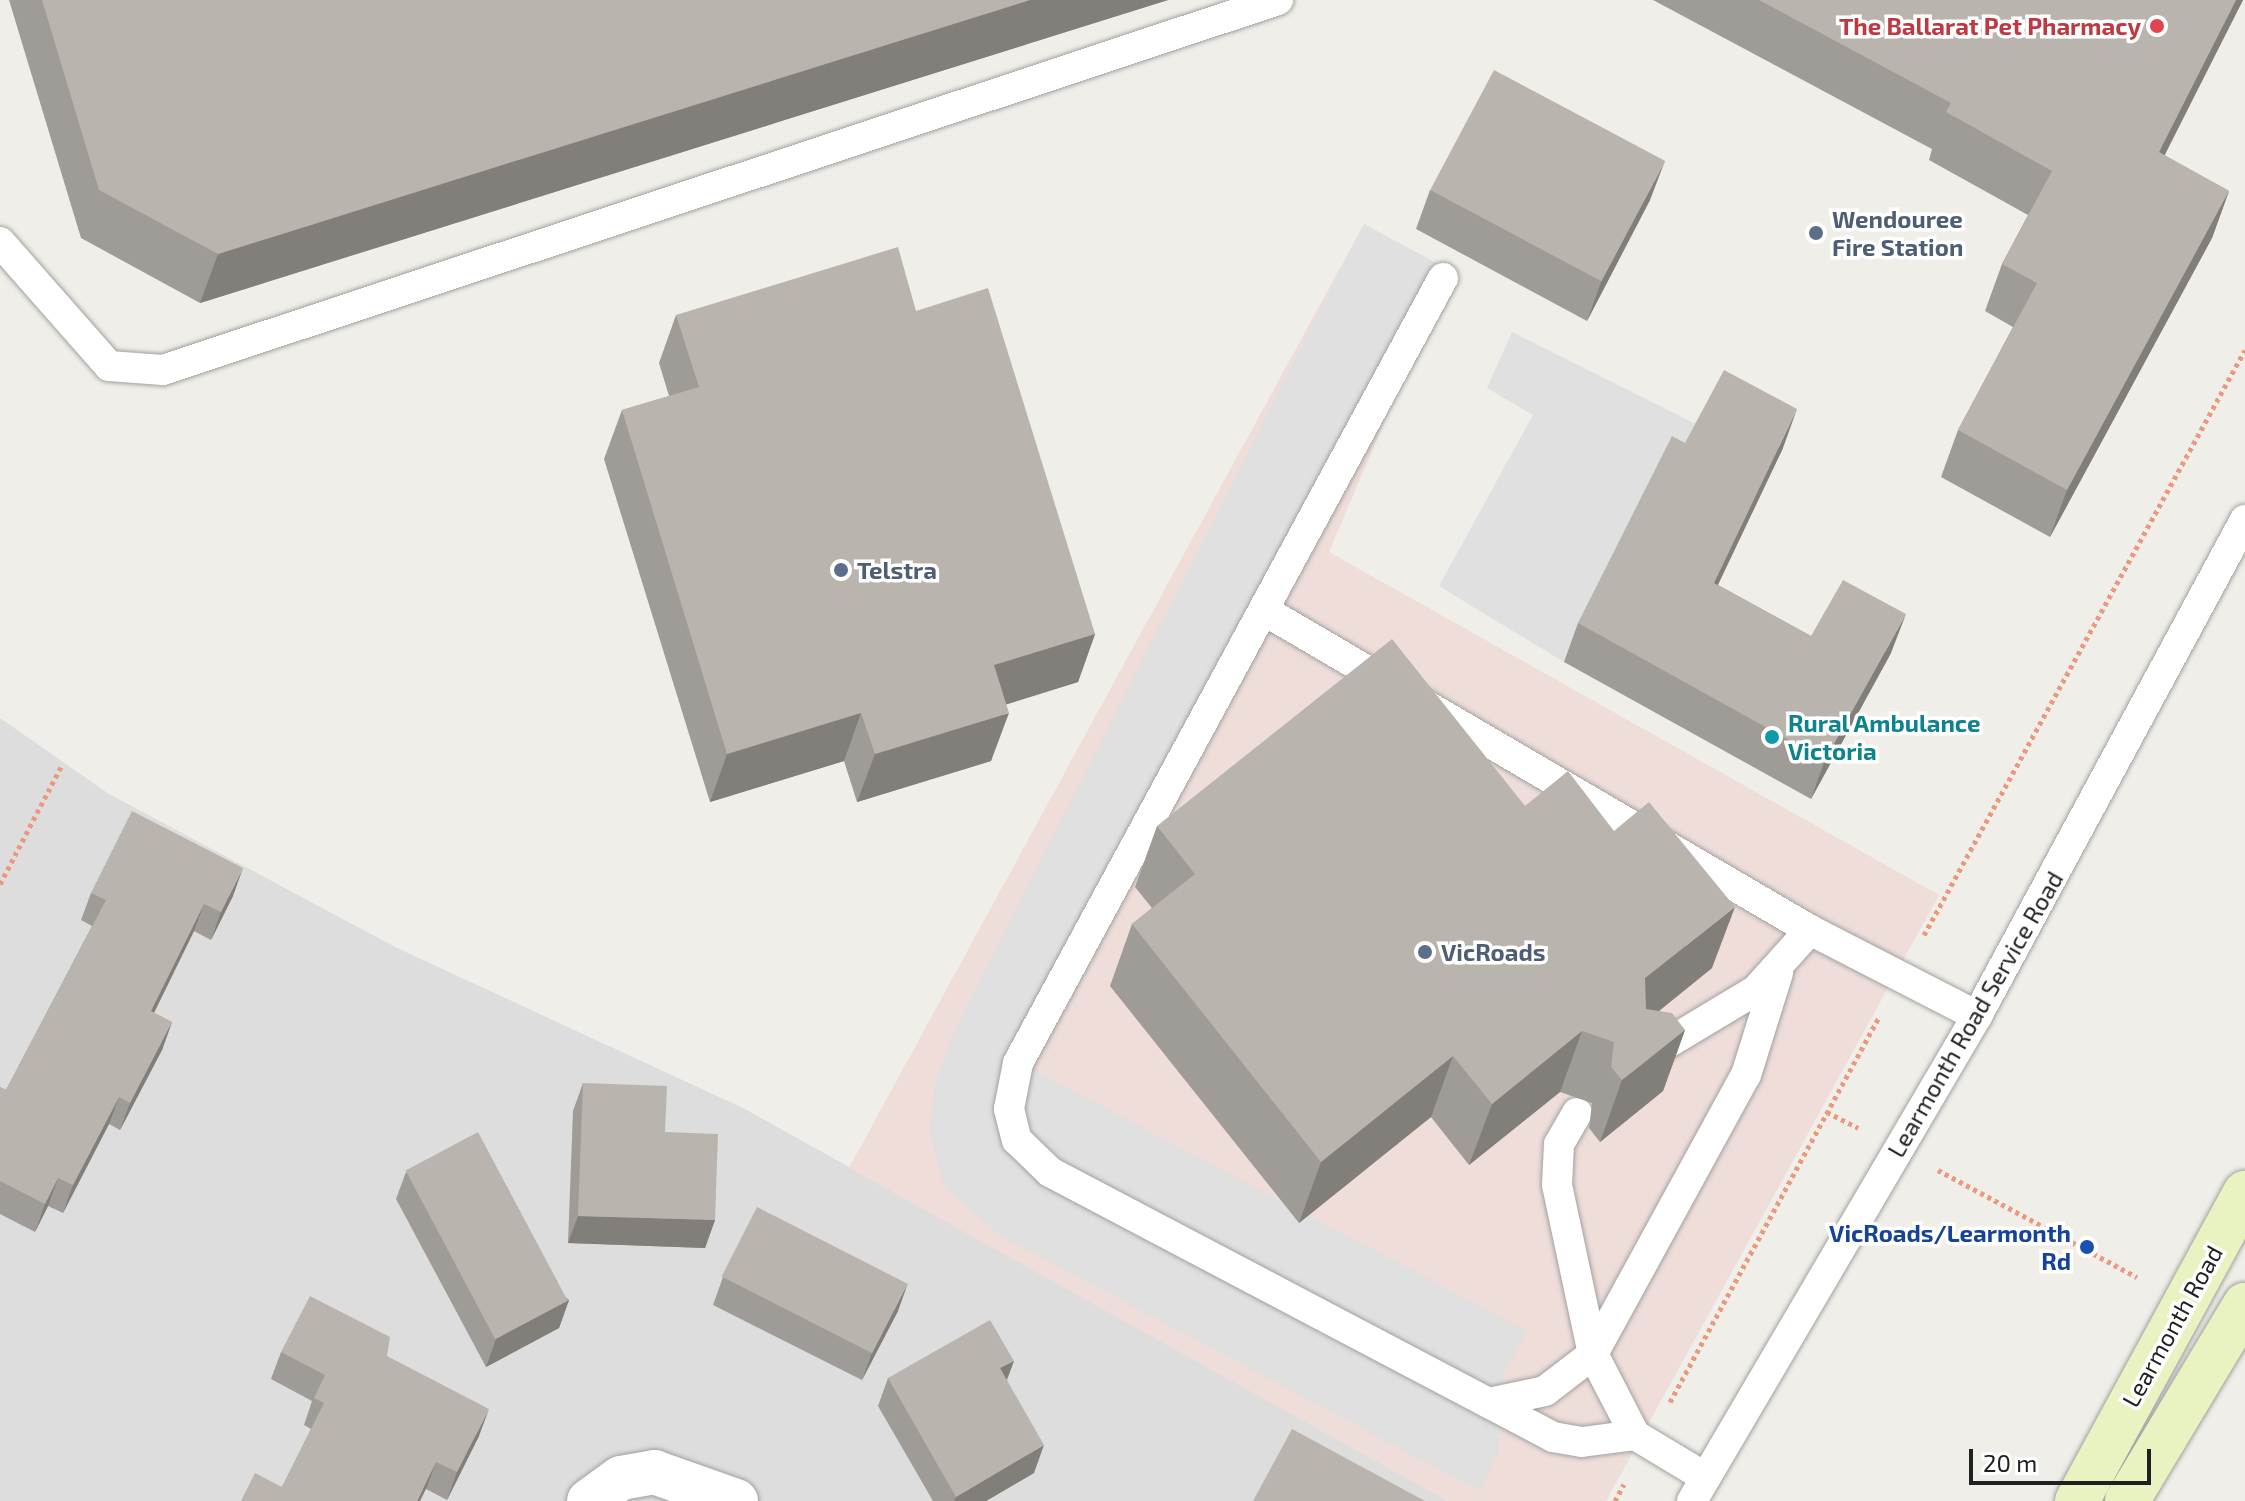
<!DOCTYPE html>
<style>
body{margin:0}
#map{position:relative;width:2245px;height:1501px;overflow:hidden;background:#f0eee8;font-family:"Exo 2",sans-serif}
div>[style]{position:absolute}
.residential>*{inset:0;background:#dedddd}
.commercial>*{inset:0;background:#eeddd9}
.parking>*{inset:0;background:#e0e0e0}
.path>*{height:5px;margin-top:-2.5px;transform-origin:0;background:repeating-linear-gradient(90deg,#eb997d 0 4px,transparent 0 8px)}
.roads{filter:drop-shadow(0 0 2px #a1a1a1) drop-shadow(0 0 2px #a1a1a1)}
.service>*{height:30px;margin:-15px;padding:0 15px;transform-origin:15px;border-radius:15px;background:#fff}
.minor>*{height:44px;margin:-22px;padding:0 22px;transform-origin:22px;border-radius:22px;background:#fff}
.secondary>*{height:44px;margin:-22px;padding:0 22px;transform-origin:22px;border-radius:22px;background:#e9f3c2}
.wall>*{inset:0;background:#9f9b96}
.shaded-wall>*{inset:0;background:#827e7a}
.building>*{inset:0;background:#b9b4ae;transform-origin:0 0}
.dots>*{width:22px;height:22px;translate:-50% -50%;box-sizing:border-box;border:4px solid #fff;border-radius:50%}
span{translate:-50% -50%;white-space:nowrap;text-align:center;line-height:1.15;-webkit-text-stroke:7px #fff;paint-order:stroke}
.health-label{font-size:24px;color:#be3a42;font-weight:700}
.right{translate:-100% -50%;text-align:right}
.service-label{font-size:24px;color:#4e5e75;font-weight:700}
.left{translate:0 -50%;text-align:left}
.culture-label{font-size:24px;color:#0d838f;font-weight:700}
.street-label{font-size:24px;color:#202020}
.transit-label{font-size:24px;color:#164399;font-weight:700}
.scale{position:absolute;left:1969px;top:1449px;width:182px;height:36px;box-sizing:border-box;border:4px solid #202020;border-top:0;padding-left:10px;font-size:24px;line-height:28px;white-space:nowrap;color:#202020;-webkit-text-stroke:6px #fff;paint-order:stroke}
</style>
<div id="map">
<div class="residential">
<div style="clip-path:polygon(0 718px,109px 794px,397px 948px,743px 1108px,1448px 1501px,0 1501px)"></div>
</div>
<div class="commercial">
<div style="clip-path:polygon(1364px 224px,1449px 270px,1329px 552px,1939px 895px,1606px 1501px,1448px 1501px,849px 1168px)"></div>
</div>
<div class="parking">
<div style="clip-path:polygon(1364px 224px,1449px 270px,1018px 1062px,1527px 1331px,1504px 1373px,1498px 1452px,1480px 1491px,1000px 1235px,945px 1188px,929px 1130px,935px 1082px,960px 1019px)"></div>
<div style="clip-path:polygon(1512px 332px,1694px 423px,1709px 409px,1564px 662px,1439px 586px,1533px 415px,1487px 388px)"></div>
</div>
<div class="path">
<div style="left:0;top:884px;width:132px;rotate:-62.5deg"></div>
<div style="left:1924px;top:935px;width:667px;rotate:-61.25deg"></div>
<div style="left:1827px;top:1112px;width:35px;rotate:27deg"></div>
<div style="left:1938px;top:1170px;width:226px;rotate:28.3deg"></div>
<div style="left:1670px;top:1402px;width:438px;rotate:-61.5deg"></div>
<div style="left:1615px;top:1501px;width:19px;rotate:-62deg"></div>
</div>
<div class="roads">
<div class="service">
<div style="left:0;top:242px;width:165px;rotate:48.7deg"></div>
<div style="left:109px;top:366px;width:54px;rotate:4.2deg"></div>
<div style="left:163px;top:370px;width:1175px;rotate:-18.36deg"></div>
<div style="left:1443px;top:278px;width:893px;rotate:118.43deg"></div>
<div style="left:1018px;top:1063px;width:47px;rotate:101.1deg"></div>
<div style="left:1009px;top:1109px;width:32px;rotate:76deg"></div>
<div style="left:1017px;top:1140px;width:46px;rotate:44.1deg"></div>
<div style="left:1050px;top:1172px;width:569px;rotate:27.78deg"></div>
<div style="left:1553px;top:1437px;width:29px;rotate:10deg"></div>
<div style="left:1582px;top:1442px;width:53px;rotate:-7.5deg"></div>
<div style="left:1265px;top:611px;width:631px;rotate:30.34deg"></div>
<div style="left:1810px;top:930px;width:188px;rotate:27.2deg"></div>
<div style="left:1648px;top:1055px;width:126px;rotate:-31deg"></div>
<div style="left:1756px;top:990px;width:81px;rotate:-48deg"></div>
<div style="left:1577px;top:1113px;width:36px;rotate:120deg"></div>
<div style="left:1559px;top:1144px;width:41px;rotate:92.8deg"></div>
<div style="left:1557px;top:1185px;width:173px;rotate:78deg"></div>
<div style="left:1593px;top:1354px;width:91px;rotate:62.6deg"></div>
<div style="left:1635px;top:1435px;width:82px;rotate:31deg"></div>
<div style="left:1489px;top:1403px;width:57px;rotate:-12.1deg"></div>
<div style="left:1545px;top:1391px;width:61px;rotate:-37.6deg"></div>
<div style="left:1593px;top:1354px;width:318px;rotate:-61.3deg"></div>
<div style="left:1746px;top:1075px;width:107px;rotate:-72.6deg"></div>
<div style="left:1692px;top:1501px;width:563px;rotate:-59.56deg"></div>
<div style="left:1977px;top:1016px;width:564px;rotate:-61.62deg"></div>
</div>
<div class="minor">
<div style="left:589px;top:1501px;width:39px;rotate:-36deg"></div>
<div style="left:621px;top:1478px;width:34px;rotate:-10deg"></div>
<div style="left:654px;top:1472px;width:87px;rotate:19.5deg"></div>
</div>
<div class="secondary">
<div style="left:2077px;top:1501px;width:351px;rotate:-61.4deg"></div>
<div style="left:2127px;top:1501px;width:229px;rotate:-59deg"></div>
</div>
</div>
<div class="wall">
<div style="clip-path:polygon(9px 0,1168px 0,200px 303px,81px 238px)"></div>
<div style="clip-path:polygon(1653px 0,2243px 0,2164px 155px,2229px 191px,2212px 238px,2050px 537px,1941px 477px,1958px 430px,2013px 327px,1985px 311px,2002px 264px,2028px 215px,1929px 160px,1932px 149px)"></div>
<div style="clip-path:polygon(1430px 190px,1650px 200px,1587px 321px,1416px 229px)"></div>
<div style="clip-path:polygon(916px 311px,1095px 634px,1078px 682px,1006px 704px,991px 761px,857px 802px,844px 761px,710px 802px,604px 459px,622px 410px,669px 396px,659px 363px,676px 315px)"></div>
<div style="clip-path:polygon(1685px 443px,1783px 448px,1718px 585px,1811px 636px,1891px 653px,1811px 799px,1564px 662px,1578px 623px)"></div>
<div style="clip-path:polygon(1525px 806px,1712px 968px,1659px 1011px,1685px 1030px,1663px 1091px,1600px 1142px,1589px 1128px,1592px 1103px,1560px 1092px,1469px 1165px,1431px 1117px,1299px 1223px,1110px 986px,1132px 924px,1152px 908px,1135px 887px,1157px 826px)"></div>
<div style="clip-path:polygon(91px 893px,233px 896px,211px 940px,194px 931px,154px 1013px,172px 1022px,162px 1050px,120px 1130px,109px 1124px,63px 1213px,48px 1206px,35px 1232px,0 1214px,0 1087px,6px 1090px,92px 926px,81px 920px)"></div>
<div style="clip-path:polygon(583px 1083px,665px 1132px,715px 1220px,705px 1248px,568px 1243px,573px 1111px)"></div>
<div style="clip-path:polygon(406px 1172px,569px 1300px,559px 1328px,486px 1367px,396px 1199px)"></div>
<div style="clip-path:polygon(723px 1277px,898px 1311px,862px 1380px,713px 1305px)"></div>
<div style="clip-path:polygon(281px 1352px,387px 1356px,479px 1436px,447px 1500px,426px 1489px,241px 1501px,282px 1487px,311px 1429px,304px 1425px,312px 1401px,271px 1379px)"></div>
<div style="clip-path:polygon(1014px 1361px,1007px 1380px,1034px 1473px,986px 1501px,933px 1501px,878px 1406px,888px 1378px)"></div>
</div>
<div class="shaded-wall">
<div style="clip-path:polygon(1030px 0,1168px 0,200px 303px,218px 254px)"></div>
<div style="clip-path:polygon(2236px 0,2243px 0,2142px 200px,2159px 152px)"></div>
<div style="clip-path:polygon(1665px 161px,1650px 200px,1587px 321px,1601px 282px)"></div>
<div style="clip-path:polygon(2229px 191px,2212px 238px,2050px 537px,2067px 490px)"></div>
<div style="clip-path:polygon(1797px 409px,1783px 448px,1700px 622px,1714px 583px)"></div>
<div style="clip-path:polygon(1906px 614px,1891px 653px,1811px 799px,1825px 760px)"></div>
<div style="clip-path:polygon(1095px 634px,1078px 682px,976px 714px,994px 665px)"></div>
<div style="clip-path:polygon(861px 713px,844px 761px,710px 802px,727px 754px)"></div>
<div style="clip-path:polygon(1009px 713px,991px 761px,857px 802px,875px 754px)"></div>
<div style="clip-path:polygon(243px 868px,233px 896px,211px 940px,221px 912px)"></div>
<div style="clip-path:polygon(204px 904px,194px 931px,141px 1039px,151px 1011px)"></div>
<div style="clip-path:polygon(1735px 907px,1712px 968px,1623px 1040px,1645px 978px)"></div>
<div style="clip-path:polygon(172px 1022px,162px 1050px,120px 1130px,130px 1103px)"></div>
<div style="clip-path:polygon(1685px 1030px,1663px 1091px,1600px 1142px,1622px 1080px)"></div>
<div style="clip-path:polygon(1582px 1031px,1560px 1092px,1469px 1165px,1492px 1104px)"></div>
<div style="clip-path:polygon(1453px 1056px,1431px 1117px,1299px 1223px,1321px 1162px)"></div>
<div style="clip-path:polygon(119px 1097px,109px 1124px,63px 1213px,73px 1185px)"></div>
<div style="clip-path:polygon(58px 1178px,48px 1206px,35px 1232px,45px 1204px)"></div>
<div style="clip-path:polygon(578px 1216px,715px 1220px,705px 1248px,568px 1243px)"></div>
<div style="clip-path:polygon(908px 1283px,898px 1311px,862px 1380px,872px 1353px)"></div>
<div style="clip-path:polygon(569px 1300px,559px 1328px,486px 1367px,496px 1339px)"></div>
<div style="clip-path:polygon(1014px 1361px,1003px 1389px,1000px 1368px)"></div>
<div style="clip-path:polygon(489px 1409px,479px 1436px,447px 1500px,457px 1472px)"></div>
<div style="clip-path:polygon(1044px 1445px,1034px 1473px,986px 1501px,954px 1501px,956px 1497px)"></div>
<div style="clip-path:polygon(436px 1462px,426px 1489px,420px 1501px,417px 1501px)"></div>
</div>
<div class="building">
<div style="clip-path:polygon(42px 0,1030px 0,218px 254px,99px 190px)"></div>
<div style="clip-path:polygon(1759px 0,2236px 0,2159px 152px,2229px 191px,2067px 490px,1958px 430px,2037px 283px,2002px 264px,2052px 171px,1946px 112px,1951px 103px)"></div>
<div style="left:1494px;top:70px;width:194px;height:136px;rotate:28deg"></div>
<div style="clip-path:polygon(898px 247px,916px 311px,988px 288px,1095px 634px,994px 665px,1009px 713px,875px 754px,861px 713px,727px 754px,622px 410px,699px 387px,676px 315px)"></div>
<div style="clip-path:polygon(1724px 370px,1797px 409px,1714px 583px,1811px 636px,1843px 580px,1906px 614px,1825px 760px,1578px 623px,1672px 436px,1685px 443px)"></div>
<div style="clip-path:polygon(1392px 639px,1525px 806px,1568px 771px,1614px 831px,1649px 802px,1735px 907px,1645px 978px,1646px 1009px,1672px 1013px,1685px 1030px,1622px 1080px,1611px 1067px,1614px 1042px,1582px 1031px,1492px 1104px,1453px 1056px,1321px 1162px,1132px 924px,1195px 874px,1157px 826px)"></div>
<div style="clip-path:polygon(132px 811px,243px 868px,221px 912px,204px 904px,151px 1011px,172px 1022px,130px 1103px,119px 1097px,73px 1185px,58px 1178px,45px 1204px,0 1181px,0 1087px,6px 1090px,106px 900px,91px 893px)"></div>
<div style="clip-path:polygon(583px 1083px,667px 1086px,665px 1132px,718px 1134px,715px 1220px,578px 1216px)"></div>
<div style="left:478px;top:1132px;width:191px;height:82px;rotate:62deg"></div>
<div style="left:757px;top:1207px;width:169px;height:78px;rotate:27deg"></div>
<div style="clip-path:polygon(310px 1296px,390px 1337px,387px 1356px,489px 1409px,457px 1472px,436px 1462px,417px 1501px,241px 1501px,255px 1473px,282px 1487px,324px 1403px,314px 1398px,325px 1375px,281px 1352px)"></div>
<div style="clip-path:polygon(990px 1320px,1014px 1361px,1000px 1368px,1044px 1445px,956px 1497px,888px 1378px)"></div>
<div style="clip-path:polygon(1292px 1429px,1425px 1501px,1253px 1501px)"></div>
</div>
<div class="dots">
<div style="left:2157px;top:26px;background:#e0444e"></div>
<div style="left:1816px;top:233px;background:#5c6f8a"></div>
<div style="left:841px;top:570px;background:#5c6f8a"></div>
<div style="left:1772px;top:737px;background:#0f9aa8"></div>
<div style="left:1425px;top:952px;background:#5c6f8a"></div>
<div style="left:2087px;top:1247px;background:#1a4fb4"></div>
</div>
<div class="health-label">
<span class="right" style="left:2141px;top:26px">The Ballarat Pet Pharmacy</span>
</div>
<div class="service-label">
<span class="left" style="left:1832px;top:233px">Wendouree<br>Fire Station</span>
<span class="left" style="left:857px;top:570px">Telstra</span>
<span class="left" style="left:1441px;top:952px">VicRoads</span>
</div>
<div class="culture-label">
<span class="left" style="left:1788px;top:737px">Rural Ambulance<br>Victoria</span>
</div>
<div class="street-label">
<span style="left:1975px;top:1014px;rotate:-60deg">Learmonth Road Service Road</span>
<span style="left:2172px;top:1326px;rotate:-61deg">Learmonth Road</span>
</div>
<div class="transit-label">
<span class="right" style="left:2071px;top:1247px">VicRoads/Learmonth<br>Rd</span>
</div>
<div class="scale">20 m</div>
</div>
